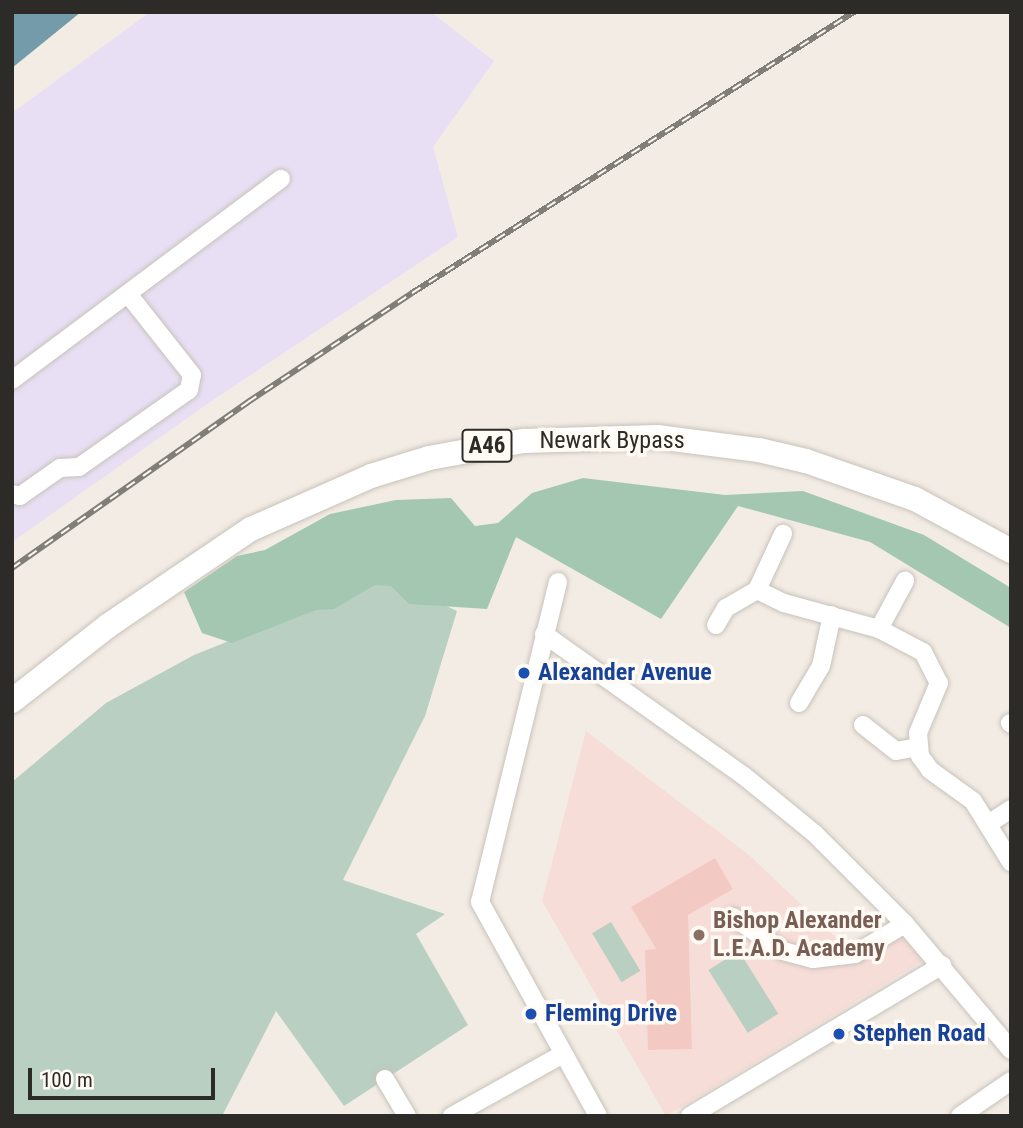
<!DOCTYPE html>
<style>
body{margin:0}
#map{position:relative;width:1023px;height:1128px;overflow:hidden;background:#f2ece4;font-family:"Roboto Condensed",sans-serif}
div>[style]{position:absolute}
.industrial>*{inset:0;background:#e8dff4}
.education>*{inset:0;background:#f7ddd8}
.green>*{inset:0;background:#b8cfc1;transform-origin:0 0}
.forest>*{inset:0;background:#a4c7b2}
.water>*{inset:0;background:#749ba9}
.building>*{inset:0;background:#f3cac3}
.roads{filter:drop-shadow(0 0 2px #c8c2ba) drop-shadow(0 0 2px #c8c2ba)}
.minor>*{height:18px;margin:-9px;padding:0 9px;transform-origin:9px;border-radius:9px;background:#fff}
.highway>*{height:24px;margin:-12px;padding:0 12px;transform-origin:12px;border-radius:12px;background:#fff}
.rail>*{height:6px;margin-top:-3px;transform-origin:0;background:repeating-linear-gradient(90deg,#fffaf3 0 10px,#817e78 0 20px);box-sizing:border-box;border-block:2px solid #817e78}
.dots>*{width:19px;height:19px;translate:-50% -50%;box-sizing:border-box;border:4px solid #fffaf3;border-radius:50%}
span{translate:-50% -50%;white-space:nowrap;text-align:center;line-height:1.15;-webkit-text-stroke:7px #fffaf3;paint-order:stroke}
.shield-label span{padding:2px 5px;background:#fffaf3;border:2px solid;border-radius:5px;-webkit-text-stroke-width:0}
.shield-label{font-size:23px;color:#2d2b28;font-weight:700}
.street-label{font-size:24px;color:#2d2b28}
.transit-label{font-size:24px;color:#164399;font-weight:700}
.left{translate:0 -50%;text-align:left}
.education-label{font-size:24px;color:#785e54;font-weight:700}
.frame{position:absolute;inset:0;border:14px solid #2d2b28;pointer-events:none}
.scale{position:absolute;left:28px;top:1068px;width:187px;height:32px;box-sizing:border-box;border:4px solid #2d2b28;border-top:0;padding-left:9px;font-size:21px;line-height:24px;white-space:nowrap;color:#2d2b28;-webkit-text-stroke:5px #fffaf3;paint-order:stroke}
</style>
<div id="map">
<div class="industrial">
<div style="clip-path:polygon(150px 12px,431px 12px,494px 61px,433px 147px,458px 237px,210px 402px,12px 542px,12px 113px)"></div>
</div>
<div class="education">
<div style="clip-path:polygon(586px 731px,749px 855px,847px 948px,890px 923px,923px 961px,666px 1116px,542px 901px)"></div>
</div>
<div class="green">
<div style="clip-path:polygon(387px 578px,457px 611px,425px 716px,343px 880px,445px 914px,416px 934px,468px 1025px,344px 1106px,276px 1011px,222px 1116px,12px 1116px,12px 782px,106px 703px,194px 655px)"></div>
<div style="left:611px;top:922px;width:57px;height:22px;rotate:59deg"></div>
<div style="left:739px;top:951px;width:74px;height:36px;rotate:58deg"></div>
</div>
<div class="forest">
<div style="clip-path:polygon(583px 478px,725px 495px,803px 491px,924px 535px,1011px 588px,1011px 628px,870px 542px,738px 506px,661px 619px,516px 537px,487px 609px,409px 604px,391px 586px,375px 585px,334px 609px,316px 610px,232px 643px,202px 633px,184px 592px,237px 556px,265px 550px,330px 514px,396px 500px,451px 498px,475px 526px,498px 523px,532px 493px)"></div>
</div>
<div class="water">
<div style="clip-path:polygon(12px 12px,81px 12px,12px 68px)"></div>
</div>
<div class="building">
<div style="clip-path:polygon(715px 858px,733px 889px,688px 915px,692px 1049px,648px 1050px,645px 950px,656px 949px,631px 907px)"></div>
</div>
<div class="roads">
<div class="minor">
<div style="left:12px;top:380px;width:336px;rotate:-36.8deg"></div>
<div style="left:12px;top:494px;width:8px;rotate:14deg"></div>
<div style="left:20px;top:496px;width:49px;rotate:-35deg"></div>
<div style="left:60px;top:468px;width:19px;rotate:-3deg"></div>
<div style="left:79px;top:467px;width:134px;rotate:-35deg"></div>
<div style="left:189px;top:390px;width:15px;rotate:-79deg"></div>
<div style="left:192px;top:375px;width:103px;rotate:-128.3deg"></div>
<div style="left:558px;top:582px;width:329px;rotate:103.7deg"></div>
<div style="left:480px;top:902px;width:244px;rotate:61.1deg"></div>
<div style="left:757px;top:590px;width:30px;rotate:26deg"></div>
<div style="left:784px;top:603px;width:98px;rotate:15.3deg"></div>
<div style="left:879px;top:629px;width:50px;rotate:27.6deg"></div>
<div style="left:923px;top:652px;width:35px;rotate:63deg"></div>
<div style="left:939px;top:683px;width:54px;rotate:112.8deg"></div>
<div style="left:918px;top:733px;width:23px;rotate:85deg"></div>
<div style="left:920px;top:756px;width:17px;rotate:54deg"></div>
<div style="left:930px;top:770px;width:53px;rotate:35.8deg"></div>
<div style="left:973px;top:801px;width:72px;rotate:58.1deg"></div>
<div style="left:757px;top:590px;width:62px;rotate:-65.1deg"></div>
<div style="left:716px;top:625px;width:20px;rotate:-60deg"></div>
<div style="left:726px;top:608px;width:36px;rotate:-30deg"></div>
<div style="left:879px;top:629px;width:55px;rotate:-61.6deg"></div>
<div style="left:544px;top:634px;width:245px;rotate:35.4deg"></div>
<div style="left:744px;top:776px;width:90px;rotate:39.2deg"></div>
<div style="left:814px;top:833px;width:129px;rotate:45deg"></div>
<div style="left:905px;top:924px;width:165px;rotate:49.9deg"></div>
<div style="left:799px;top:703px;width:43px;rotate:-59.3deg"></div>
<div style="left:821px;top:666px;width:52px;rotate:-77.8deg"></div>
<div style="left:1010px;top:723px;width:1px;rotate:45deg"></div>
<div style="left:863px;top:725px;width:42px;rotate:38.2deg"></div>
<div style="left:896px;top:751px;width:22px;rotate:-10deg"></div>
<div style="left:988px;top:824px;width:27px;rotate:-33deg"></div>
<div style="left:733px;top:917px;width:60px;rotate:34.2deg"></div>
<div style="left:783px;top:951px;width:31px;rotate:15deg"></div>
<div style="left:813px;top:959px;width:42px;rotate:-6.8deg"></div>
<div style="left:855px;top:954px;width:58px;rotate:-31deg"></div>
<div style="left:385px;top:1079px;width:43px;rotate:59.3deg"></div>
<div style="left:452px;top:1116px;width:127px;rotate:-29.2deg"></div>
<div style="left:690px;top:1116px;width:294px;rotate:-30.9deg"></div>
<div style="left:960px;top:1116px;width:62px;rotate:-34.5deg"></div>
</div>
<div class="highway">
<div style="left:12px;top:701px;width:123px;rotate:-38.1deg"></div>
<div style="left:109px;top:625px;width:171px;rotate:-34.1deg"></div>
<div style="left:251px;top:529px;width:131px;rotate:-23.8deg"></div>
<div style="left:371px;top:476px;width:61px;rotate:-17.2deg"></div>
<div style="left:429px;top:458px;width:96px;rotate:-10.3deg"></div>
<div style="left:523px;top:441px;width:134px;rotate:-1.7deg"></div>
<div style="left:657px;top:437px;width:103px;rotate:7.3deg"></div>
<div style="left:759px;top:450px;width:48px;rotate:13.2deg"></div>
<div style="left:806px;top:461px;width:115px;rotate:19.2deg"></div>
<div style="left:915px;top:499px;width:109px;rotate:28.4deg"></div>
</div>
</div>
<div class="rail">
<div style="left:12px;top:568px;width:289px;rotate:-35.1deg"></div>
<div style="left:248px;top:402px;width:197px;rotate:-33.6deg"></div>
<div style="left:412px;top:293px;width:524px;rotate:-32.45deg"></div>
</div>
<div class="dots">
<div style="left:524px;top:673px;background:#1a4fb4"></div>
<div style="left:699px;top:935px;background:#8d6e63"></div>
<div style="left:531px;top:1014px;background:#1a4fb4"></div>
<div style="left:839px;top:1034px;background:#1a4fb4"></div>
</div>
<div class="shield-label">
<span style="left:487px;top:446px">A46</span>
</div>
<div class="street-label">
<span style="left:612px;top:441px">Newark Bypass</span>
</div>
<div class="transit-label">
<span class="left" style="left:538px;top:673px">Alexander Avenue</span>
<span class="left" style="left:545px;top:1014px">Fleming Drive</span>
<span class="left" style="left:853px;top:1034px">Stephen Road</span>
</div>
<div class="education-label">
<span class="left" style="left:713px;top:935px">Bishop Alexander<br>L.E.A.D. Academy</span>
</div>
<div class="frame"></div>
<div class="scale">100 m</div>
</div>
